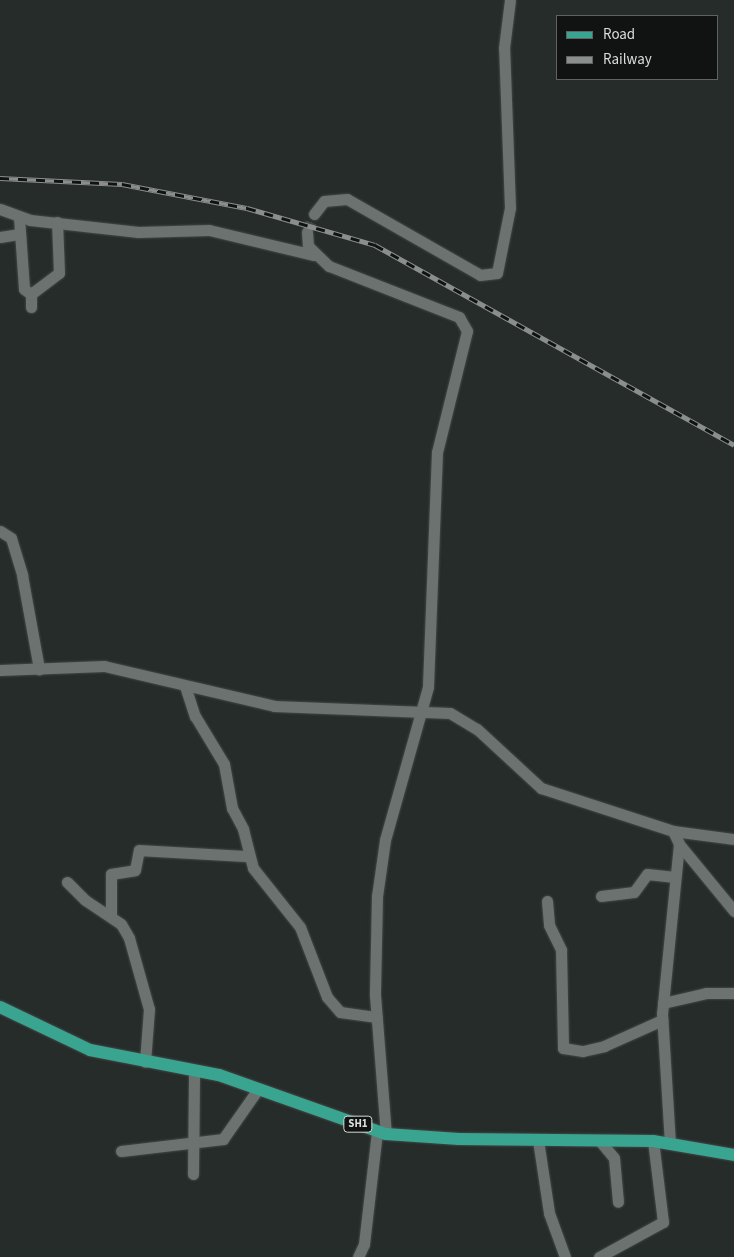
<!DOCTYPE html>
<style>
body{margin:0}
#map{position:relative;width:734px;height:1257px;overflow:hidden;background:#252c29;font-family:"Source Sans 3",sans-serif}
div>[style]{position:absolute}
.minor-tunnel>*{height:11px;margin-top:-5.5px;transform-origin:0;background:repeating-linear-gradient(90deg,#404644 0 11px,transparent 0 16.5px)}
.roads{filter:drop-shadow(0 0 1px #434846) drop-shadow(0 0 1px #434846)}
.minor>*{height:11px;margin:-5.5px;padding:0 5.5px;transform-origin:5.5px;border-radius:5.5px;background:#6b7270}
.major>*{height:12px;margin:-6px;padding:0 6px;transform-origin:6px;border-radius:6px;background:#39a48f}
.rail>*{height:5px;margin-top:-2.5px;transform-origin:0;background:repeating-linear-gradient(90deg,#111312 0 9px,#8a8f8d 0 18px);box-sizing:border-box;border-block:1px solid #8a8f8d}
span{translate:-50% -50%;white-space:nowrap;text-align:center;line-height:1.15;-webkit-text-stroke:5px #111312;paint-order:stroke}
.shield-label span{padding:1px 4px;background:#111312;border:1px solid;border-radius:4px;-webkit-text-stroke-width:0}
.shield-label{font-size:11px;color:#d8dcda;font-weight:700}
.legend{position:absolute;left:556px;top:15px;width:162px;height:65px;box-sizing:border-box;background:#111312;border:1px solid #616362;margin:0;padding:6px 9px;list-style:none;font-size:15px;color:#d8dcda}
.legend li{display:flex;align-items:center;gap:10px;height:25px}
.legend b{width:25px;border:1px solid #616362}
</style>
<div id="map">
<div class="minor-tunnel">
<div style="left:307px;top:232px;width:19px;rotate:-69deg"></div>
</div>
<div class="roads">
<div class="minor">
<div style="left:0;top:209px;width:32px;rotate:20deg"></div>
<div style="left:30px;top:220px;width:109px;rotate:6.3deg"></div>
<div style="left:138px;top:232px;width:71px;rotate:-1.6deg"></div>
<div style="left:209px;top:230px;width:108px;rotate:13.4deg"></div>
<div style="left:314px;top:214px;width:16px;rotate:-52deg"></div>
<div style="left:324px;top:201px;width:23px;rotate:-5deg"></div>
<div style="left:347px;top:199px;width:153px;rotate:29.7deg"></div>
<div style="left:480px;top:275px;width:17px;rotate:-7deg"></div>
<div style="left:497px;top:273px;width:66px;rotate:-78.7deg"></div>
<div style="left:510px;top:208px;width:160px;rotate:-92.1deg"></div>
<div style="left:504px;top:48px;width:48px;rotate:-82.9deg"></div>
<div style="left:19px;top:217px;width:72px;rotate:86deg"></div>
<div style="left:24px;top:289px;width:9px;rotate:36deg"></div>
<div style="left:31px;top:294px;width:13px;rotate:90deg"></div>
<div style="left:307px;top:232px;width:14px;rotate:86deg"></div>
<div style="left:308px;top:246px;width:29px;rotate:44deg"></div>
<div style="left:329px;top:266px;width:140px;rotate:21.4deg"></div>
<div style="left:459px;top:317px;width:16px;rotate:60deg"></div>
<div style="left:467px;top:331px;width:125px;rotate:103.9deg"></div>
<div style="left:437px;top:452px;width:235px;rotate:92.2deg"></div>
<div style="left:428px;top:687px;width:159px;rotate:105.7deg"></div>
<div style="left:385px;top:840px;width:57px;rotate:98.1deg"></div>
<div style="left:377px;top:896px;width:99px;rotate:91.2deg"></div>
<div style="left:375px;top:995px;width:139px;rotate:85.5deg"></div>
<div style="left:0;top:237px;width:20px;rotate:-9deg"></div>
<div style="left:31px;top:294px;width:35px;rotate:-37deg"></div>
<div style="left:59px;top:273px;width:51px;rotate:-92.2deg"></div>
<div style="left:0;top:531px;width:13px;rotate:32deg"></div>
<div style="left:11px;top:538px;width:39px;rotate:73deg"></div>
<div style="left:22px;top:575px;width:96px;rotate:79.7deg"></div>
<div style="left:0;top:670px;width:104px;rotate:-2.2deg"></div>
<div style="left:104px;top:666px;width:175px;rotate:13.2deg"></div>
<div style="left:274px;top:706px;width:176px;rotate:2.3deg"></div>
<div style="left:450px;top:713px;width:31px;rotate:31deg"></div>
<div style="left:477px;top:729px;width:87px;rotate:42.7deg"></div>
<div style="left:541px;top:788px;width:139px;rotate:18deg"></div>
<div style="left:673px;top:831px;width:14px;rotate:65deg"></div>
<div style="left:679px;top:844px;width:170px;rotate:95.7deg"></div>
<div style="left:662px;top:1013px;width:129px;rotate:86.5deg"></div>
<div style="left:185px;top:686px;width:32px;rotate:72deg"></div>
<div style="left:195px;top:716px;width:56px;rotate:58.9deg"></div>
<div style="left:224px;top:764px;width:45px;rotate:79.7deg"></div>
<div style="left:232px;top:808px;width:24px;rotate:62deg"></div>
<div style="left:243px;top:829px;width:40px;rotate:75.6deg"></div>
<div style="left:253px;top:868px;width:75px;rotate:51.5deg"></div>
<div style="left:300px;top:927px;width:75px;rotate:68.9deg"></div>
<div style="left:327px;top:997px;width:20px;rotate:49deg"></div>
<div style="left:340px;top:1012px;width:37px;rotate:8deg"></div>
<div style="left:673px;top:831px;width:62px;rotate:7.5deg"></div>
<div style="left:679px;top:844px;width:87px;rotate:50.6deg"></div>
<div style="left:67px;top:882px;width:25px;rotate:45deg"></div>
<div style="left:85px;top:900px;width:43px;rotate:33.7deg"></div>
<div style="left:121px;top:924px;width:16px;rotate:60deg"></div>
<div style="left:129px;top:938px;width:74px;rotate:74.3deg"></div>
<div style="left:149px;top:1009px;width:53px;rotate:94.3deg"></div>
<div style="left:601px;top:896px;width:33px;rotate:-7deg"></div>
<div style="left:634px;top:892px;width:22px;rotate:-54deg"></div>
<div style="left:647px;top:874px;width:28px;rotate:6deg"></div>
<div style="left:547px;top:901px;width:24px;rotate:85deg"></div>
<div style="left:549px;top:925px;width:28px;rotate:64deg"></div>
<div style="left:561px;top:950px;width:98px;rotate:88.8deg"></div>
<div style="left:563px;top:1048px;width:20px;rotate:9deg"></div>
<div style="left:583px;top:1051px;width:22px;rotate:-13deg"></div>
<div style="left:604px;top:1046px;width:64px;rotate:-24.1deg"></div>
<div style="left:111px;top:916px;width:42px;rotate:-90deg"></div>
<div style="left:111px;top:874px;width:24px;rotate:-9deg"></div>
<div style="left:135px;top:870px;width:20px;rotate:-79deg"></div>
<div style="left:139px;top:850px;width:109px;rotate:3.2deg"></div>
<div style="left:663px;top:1003px;width:44px;rotate:-13.1deg"></div>
<div style="left:706px;top:993px;width:28px"></div>
<div style="left:538px;top:1140px;width:74px;rotate:81.4deg"></div>
<div style="left:549px;top:1213px;width:47px;rotate:70deg"></div>
<div style="left:599px;top:1140px;width:23px;rotate:50deg"></div>
<div style="left:614px;top:1158px;width:44px;rotate:84.8deg"></div>
<div style="left:121px;top:1151px;width:103px;rotate:-6.7deg"></div>
<div style="left:223px;top:1139px;width:61px;rotate:-55deg"></div>
<div style="left:193px;top:1174px;width:104px;rotate:-89.4deg"></div>
<div style="left:358px;top:1257px;width:14px;rotate:-65deg"></div>
<div style="left:364px;top:1244px;width:114px;rotate:-83.4deg"></div>
<div style="left:599px;top:1257px;width:73px;rotate:-28.7deg"></div>
<div style="left:663px;top:1222px;width:82px;rotate:-97deg"></div>
</div>
<div class="major">
<div style="left:0;top:1007px;width:100px;rotate:25.5deg"></div>
<div style="left:90px;top:1050px;width:131px;rotate:11deg"></div>
<div style="left:219px;top:1075px;width:177px;rotate:19.5deg"></div>
<div style="left:386px;top:1134px;width:73px;rotate:3.9deg"></div>
<div style="left:459px;top:1139px;width:194px;rotate:0.6deg"></div>
<div style="left:653px;top:1141px;width:82px;rotate:9.8deg"></div>
</div>
</div>
<div class="rail">
<div style="left:0;top:178px;width:122px;rotate:2.8deg"></div>
<div style="left:122px;top:184px;width:127px;rotate:10.9deg"></div>
<div style="left:247px;top:208px;width:133px;rotate:16.1deg"></div>
<div style="left:375px;top:245px;width:411px;rotate:29.1deg"></div>
</div>
<div class="shield-label">
<span style="left:358px;top:1124px">SH1</span>
</div>
<ul class="legend">
<li><b style="height:6px;background:#39a48f"></b>Road</li>
<li><b style="height:6px;background:#8a8f8d"></b>Railway</li>
</ul>
</div>
